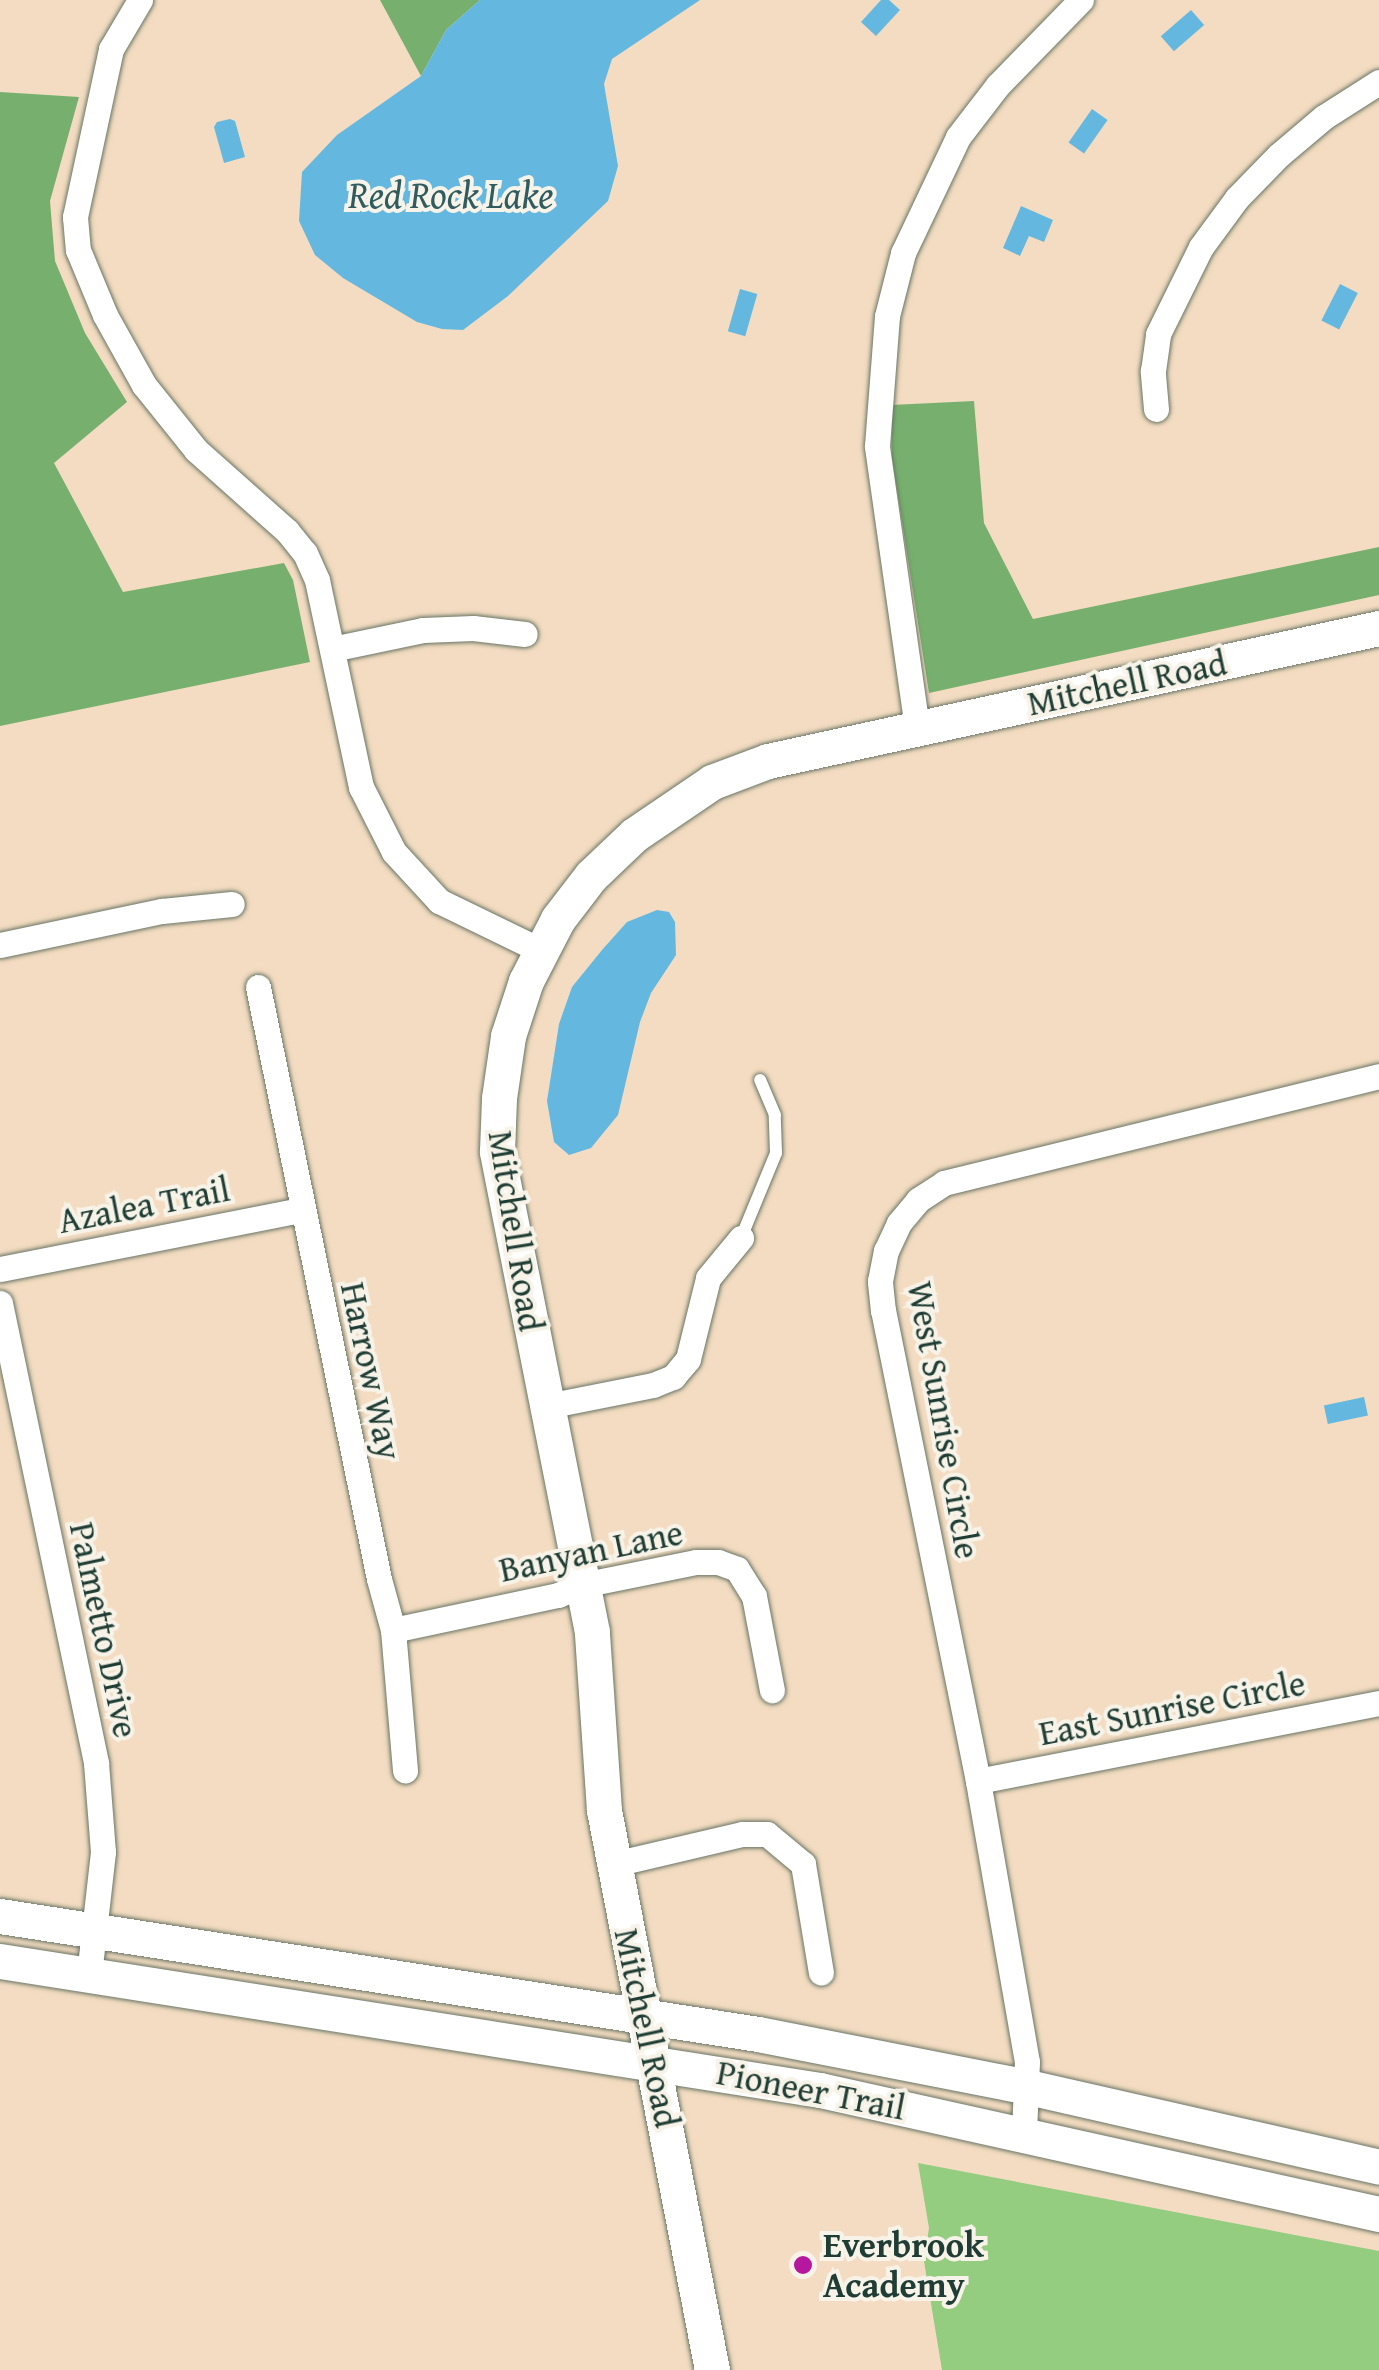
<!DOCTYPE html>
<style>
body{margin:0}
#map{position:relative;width:1379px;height:2370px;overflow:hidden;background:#f3dcc1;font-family:"Gentium Book Plus",serif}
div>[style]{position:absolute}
.green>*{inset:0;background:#94cc80}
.forest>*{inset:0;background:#77b06e}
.water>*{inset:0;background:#64b8e0;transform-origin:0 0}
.roads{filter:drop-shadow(0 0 2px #697565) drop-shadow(0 0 2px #697565)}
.lane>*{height:12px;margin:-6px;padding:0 6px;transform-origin:6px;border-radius:6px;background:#fff}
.street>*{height:25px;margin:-12.5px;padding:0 12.5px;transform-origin:12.5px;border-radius:12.5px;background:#fff}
.secondary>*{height:35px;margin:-17.5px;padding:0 17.5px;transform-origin:17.5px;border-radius:17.5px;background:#fff}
.dots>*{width:28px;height:28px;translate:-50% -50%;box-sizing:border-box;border:5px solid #f7f3e8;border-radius:50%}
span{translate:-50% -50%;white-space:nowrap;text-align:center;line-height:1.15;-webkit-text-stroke:8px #f7f3e8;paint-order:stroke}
.street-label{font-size:35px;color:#1f3d34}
.poi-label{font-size:35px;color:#1f3d34;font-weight:700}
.left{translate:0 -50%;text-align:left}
.water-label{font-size:38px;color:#305c5f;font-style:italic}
</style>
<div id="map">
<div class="green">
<div style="clip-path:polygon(918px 2163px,1379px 2251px,1379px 2370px,942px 2370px,924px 2261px,929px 2228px)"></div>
</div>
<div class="forest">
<div style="clip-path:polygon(380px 0,480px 0,446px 30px,421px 76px)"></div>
<div style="clip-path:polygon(0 92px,79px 97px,50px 201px,55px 261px,85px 333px,127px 402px,54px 463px,123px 592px,284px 563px,293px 580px,310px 662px,0 726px)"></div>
<div style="clip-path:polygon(974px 401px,984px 523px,1033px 619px,1379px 547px,1379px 595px,929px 693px,892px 458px,891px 405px)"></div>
</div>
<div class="water">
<div style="clip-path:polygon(480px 0,700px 0,612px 59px,604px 84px,618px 166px,608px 201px,508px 296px,463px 330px,442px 329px,417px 322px,343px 278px,315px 255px,299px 221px,302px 172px,337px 135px,421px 76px,446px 30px)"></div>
<div style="clip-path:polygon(881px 0,889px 0,900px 10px,876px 36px,861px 22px)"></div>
<div style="left:1191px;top:10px;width:20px;height:40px;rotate:49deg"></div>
<div style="left:1092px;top:109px;width:19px;height:41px;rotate:35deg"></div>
<div style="clip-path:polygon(230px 119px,235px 121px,245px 157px,224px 163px,214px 127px,217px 122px)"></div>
<div style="clip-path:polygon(1021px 206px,1053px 220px,1044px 242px,1029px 236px,1020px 256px,1003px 248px)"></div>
<div style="left:1340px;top:284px;width:20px;height:41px;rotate:27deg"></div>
<div style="left:740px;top:289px;width:18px;height:44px;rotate:16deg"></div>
<div style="clip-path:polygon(657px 910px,669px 912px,675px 922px,676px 955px,651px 993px,640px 1022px,618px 1115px,591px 1148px,569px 1155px,554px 1142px,547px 1101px,559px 1024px,572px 987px,602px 950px,627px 922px)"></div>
<div style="left:1364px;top:1397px;width:19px;height:41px;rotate:78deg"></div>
</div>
<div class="roads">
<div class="lane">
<div style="left:741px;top:1238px;width:92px;rotate:-67.6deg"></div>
<div style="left:776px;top:1153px;width:38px;rotate:-92deg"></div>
<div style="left:775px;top:1115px;width:38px;rotate:-113deg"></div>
</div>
<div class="street">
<div style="left:140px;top:0;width:57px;rotate:120.6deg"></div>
<div style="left:111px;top:49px;width:172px;rotate:102.1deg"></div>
<div style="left:75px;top:217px;width:33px;rotate:85deg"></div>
<div style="left:78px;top:250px;width:70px;rotate:67.4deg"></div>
<div style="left:105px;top:315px;width:80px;rotate:60.9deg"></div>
<div style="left:144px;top:385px;width:83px;rotate:51.3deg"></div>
<div style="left:196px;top:450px;width:122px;rotate:41.7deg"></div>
<div style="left:287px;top:531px;width:28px;rotate:51deg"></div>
<div style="left:305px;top:553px;width:30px;rotate:66deg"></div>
<div style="left:317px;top:580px;width:212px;rotate:78deg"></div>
<div style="left:361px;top:787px;width:73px;rotate:63.1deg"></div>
<div style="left:394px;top:852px;width:67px;rotate:47.4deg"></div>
<div style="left:439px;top:901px;width:112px;rotate:25.9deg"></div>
<div style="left:1156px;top:409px;width:38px;rotate:-95deg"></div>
<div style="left:1153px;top:371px;width:37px;rotate:-82deg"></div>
<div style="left:1158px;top:334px;width:97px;rotate:-63.7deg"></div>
<div style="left:1201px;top:247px;width:61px;rotate:-53.7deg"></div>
<div style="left:1237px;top:198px;width:60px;rotate:-45.7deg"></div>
<div style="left:1279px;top:155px;width:59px;rotate:-40.2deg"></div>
<div style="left:1324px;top:117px;width:65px;rotate:-32.5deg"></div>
<div style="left:332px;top:649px;width:93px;rotate:-11.8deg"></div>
<div style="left:423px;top:630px;width:50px;rotate:-2.3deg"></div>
<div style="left:473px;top:628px;width:52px;rotate:6.6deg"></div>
<div style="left:917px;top:728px;width:285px;rotate:-98.1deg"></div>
<div style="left:877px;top:446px;width:130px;rotate:-85.6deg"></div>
<div style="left:887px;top:316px;width:65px;rotate:-75.7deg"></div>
<div style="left:903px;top:253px;width:128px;rotate:-64.6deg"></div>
<div style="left:958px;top:137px;width:66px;rotate:-52.4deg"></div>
<div style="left:998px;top:85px;width:119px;rotate:-45.7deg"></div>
<div style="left:0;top:945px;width:166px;rotate:-11.9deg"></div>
<div style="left:162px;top:911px;width:70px;rotate:-5.7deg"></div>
<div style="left:258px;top:987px;width:604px;rotate:78.45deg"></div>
<div style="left:379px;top:1579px;width:53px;rotate:74.6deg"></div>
<div style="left:393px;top:1630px;width:141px;rotate:85.1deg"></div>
<div style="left:0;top:1269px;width:308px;rotate:-11.1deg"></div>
<div style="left:0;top:1303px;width:470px;rotate:78.2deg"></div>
<div style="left:96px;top:1763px;width:89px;rotate:85.5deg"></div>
<div style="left:103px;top:1852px;width:124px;rotate:96.5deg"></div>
<div style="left:547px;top:1406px;width:108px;rotate:-11.2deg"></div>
<div style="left:653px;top:1385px;width:22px;rotate:-22deg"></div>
<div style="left:673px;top:1377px;width:23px;rotate:-50deg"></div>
<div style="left:688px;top:1359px;width:83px;rotate:-76.1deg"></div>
<div style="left:708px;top:1278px;width:52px;rotate:-50.5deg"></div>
<div style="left:393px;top:1630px;width:169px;rotate:-12deg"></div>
<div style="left:558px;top:1595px;width:26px;rotate:-23deg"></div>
<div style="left:582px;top:1585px;width:116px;rotate:-11.4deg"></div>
<div style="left:696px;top:1562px;width:22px"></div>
<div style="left:718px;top:1562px;width:20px;rotate:20deg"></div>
<div style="left:737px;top:1569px;width:32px;rotate:58deg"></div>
<div style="left:754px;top:1596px;width:96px;rotate:79.2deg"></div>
<div style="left:978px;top:1781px;width:409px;rotate:-11deg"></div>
<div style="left:614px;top:1864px;width:131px;rotate:-13.2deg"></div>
<div style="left:742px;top:1834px;width:25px"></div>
<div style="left:767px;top:1834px;width:47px;rotate:39.8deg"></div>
<div style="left:803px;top:1864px;width:110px;rotate:80.6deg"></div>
<div style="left:1024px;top:2133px;width:71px;rotate:-87.6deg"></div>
<div style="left:1027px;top:2062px;width:285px;rotate:-99.9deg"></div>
<div style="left:978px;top:1781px;width:480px;rotate:-101.4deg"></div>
<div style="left:883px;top:1311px;width:30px;rotate:-96deg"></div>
<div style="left:880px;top:1281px;width:31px;rotate:-79deg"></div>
<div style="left:886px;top:1251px;width:31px;rotate:-65deg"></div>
<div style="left:899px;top:1223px;width:30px;rotate:-50deg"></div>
<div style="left:918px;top:1200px;width:31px;rotate:-33deg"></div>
<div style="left:944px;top:1183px;width:448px;rotate:-13.8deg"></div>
</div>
<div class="secondary">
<div style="left:0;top:1916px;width:767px;rotate:8.85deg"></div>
<div style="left:758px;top:2034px;width:275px;rotate:11.1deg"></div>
<div style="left:1028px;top:2087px;width:360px;rotate:12.8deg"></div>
<div style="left:0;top:1961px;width:830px;rotate:8.94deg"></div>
<div style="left:820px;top:2090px;width:573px;rotate:12.51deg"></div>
<div style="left:712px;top:2370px;width:570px;rotate:-100.92deg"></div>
<div style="left:604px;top:1810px;width:178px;rotate:-93.9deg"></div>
<div style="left:592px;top:1632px;width:490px;rotate:-101.2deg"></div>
<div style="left:497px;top:1151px;width:53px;rotate:-87.8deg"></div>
<div style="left:499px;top:1098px;width:63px;rotate:-81.7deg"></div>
<div style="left:508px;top:1036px;width:58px;rotate:-71.9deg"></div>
<div style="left:526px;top:981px;width:70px;rotate:-62.7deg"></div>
<div style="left:558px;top:919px;width:54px;rotate:-52.5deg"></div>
<div style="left:591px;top:876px;width:59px;rotate:-43.6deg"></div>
<div style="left:634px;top:835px;width:94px;rotate:-34.2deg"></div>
<div style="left:712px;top:782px;width:60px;rotate:-20.6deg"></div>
<div style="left:768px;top:761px;width:625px;rotate:-12.28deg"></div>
</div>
</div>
<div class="dots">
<div style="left:803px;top:2265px;background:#b5179e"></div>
</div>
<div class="street-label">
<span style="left:1127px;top:683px;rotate:-12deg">Mitchell Road</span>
<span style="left:144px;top:1205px;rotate:-11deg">Azalea Trail</span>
<span style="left:516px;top:1231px;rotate:81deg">Mitchell Road</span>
<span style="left:371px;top:1371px;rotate:78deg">Harrow Way</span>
<span style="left:944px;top:1420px;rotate:80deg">West Sunrise Circle</span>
<span style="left:591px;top:1551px;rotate:-12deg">Banyan Lane</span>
<span style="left:104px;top:1630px;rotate:78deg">Palmetto Drive</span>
<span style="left:1172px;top:1708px;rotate:-11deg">East Sunrise Circle</span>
<span style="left:647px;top:2028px;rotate:78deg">Mitchell Road</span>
<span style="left:811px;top:2090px;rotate:11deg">Pioneer Trail</span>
</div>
<div class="poi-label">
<span class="left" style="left:823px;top:2265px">Everbrook<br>Academy</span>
</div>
<div class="water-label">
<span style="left:451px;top:195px">Red Rock Lake</span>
</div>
</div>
